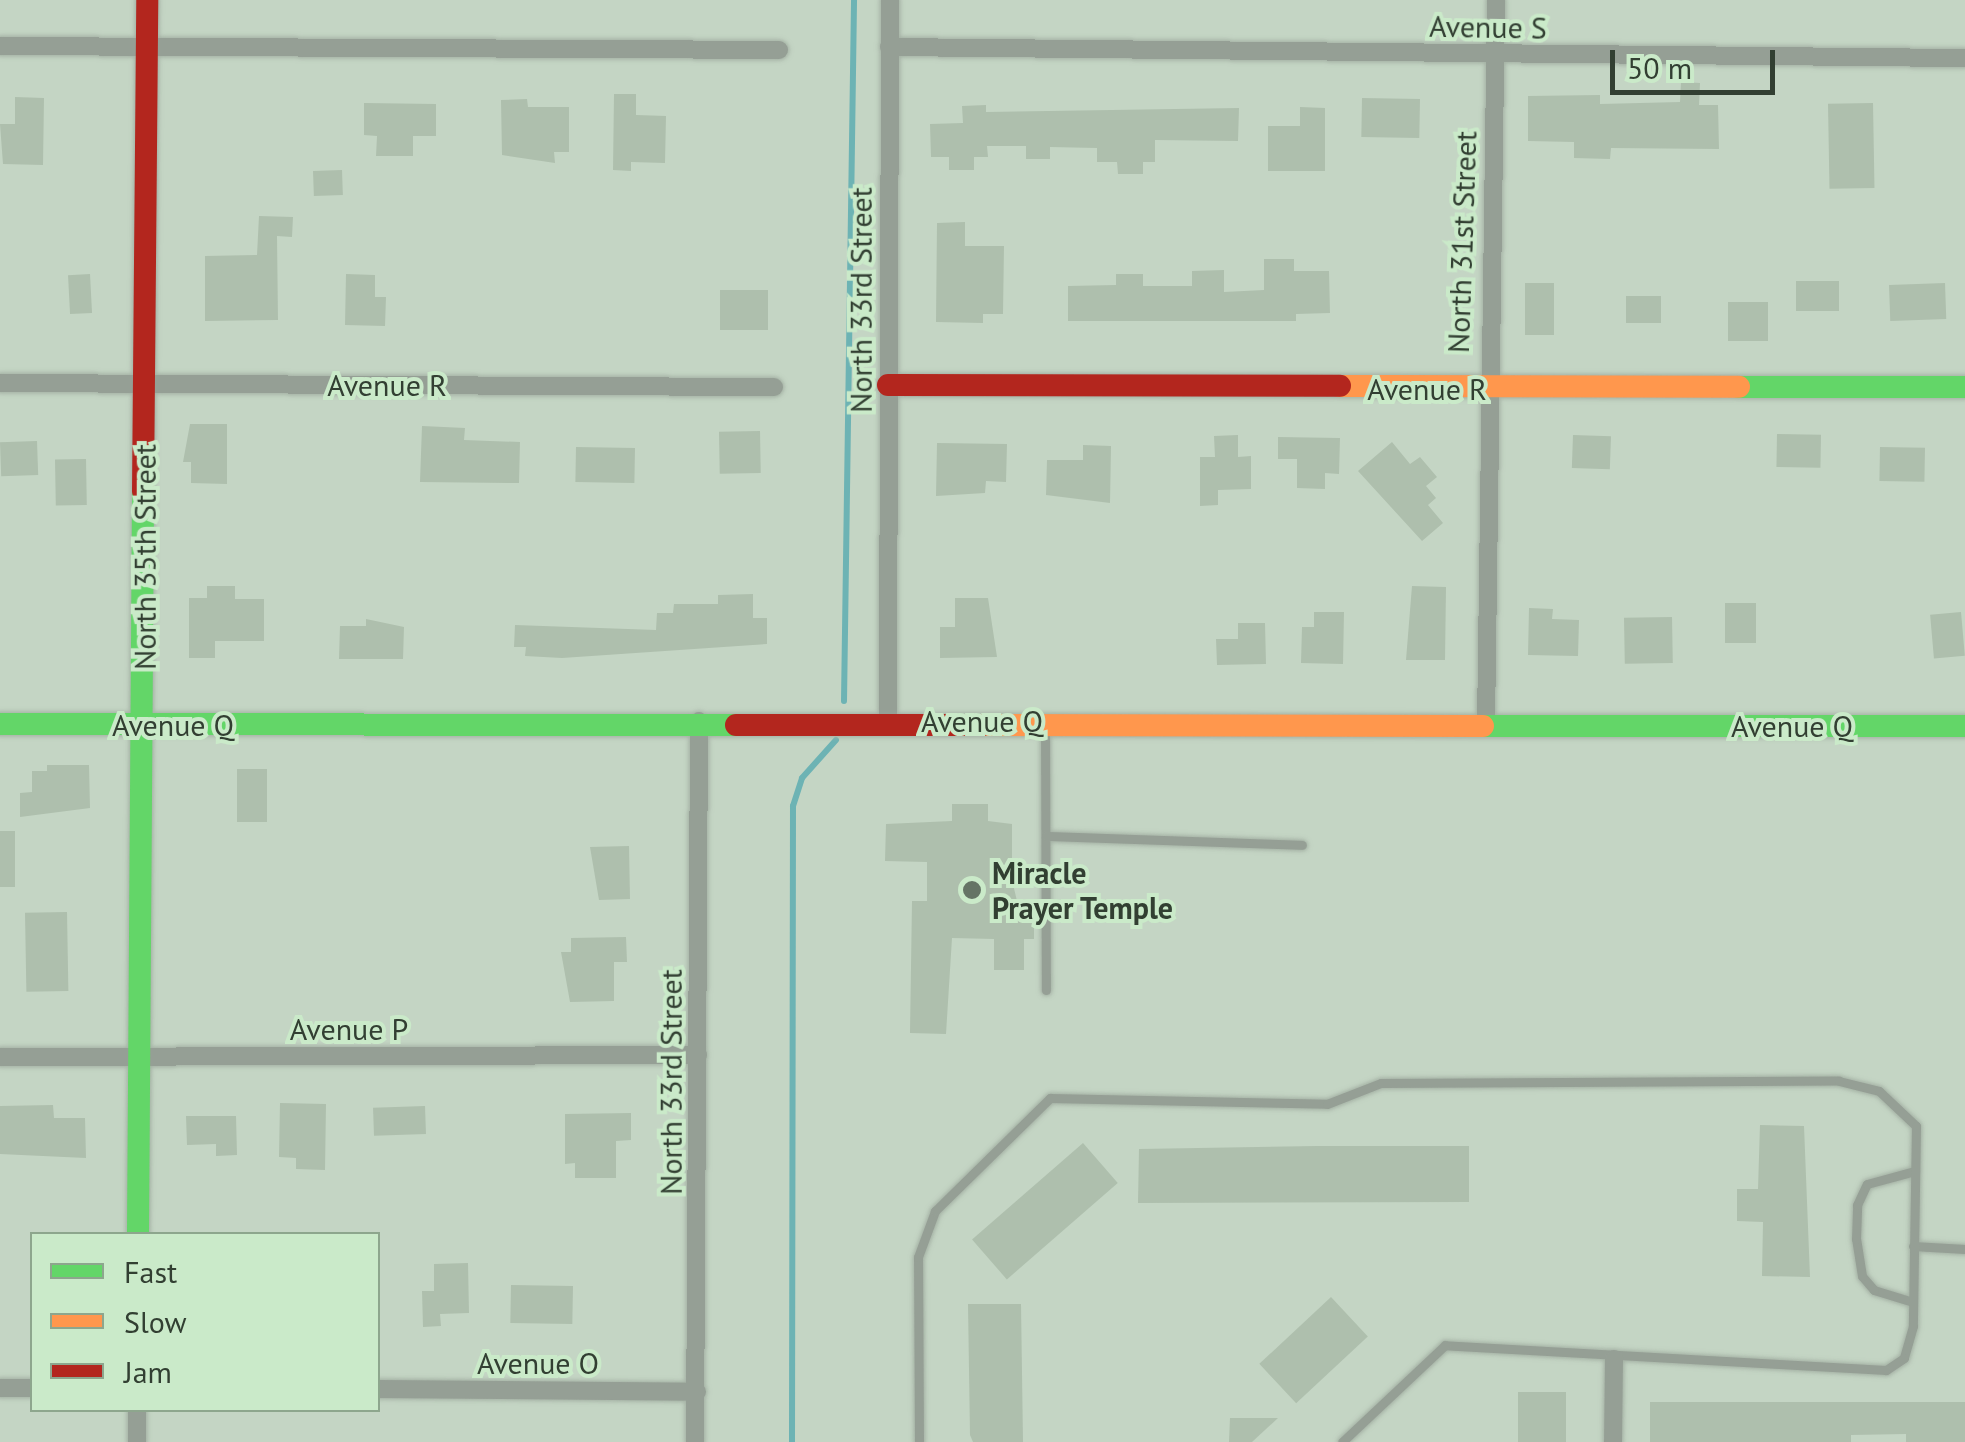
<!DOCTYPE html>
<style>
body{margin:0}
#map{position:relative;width:1965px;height:1442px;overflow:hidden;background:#c4d5c4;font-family:"PT Sans",sans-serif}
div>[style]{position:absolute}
.stream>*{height:6px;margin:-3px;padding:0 3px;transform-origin:3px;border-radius:3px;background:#6db3b4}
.building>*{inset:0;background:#aebfad;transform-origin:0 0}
.roads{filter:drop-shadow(0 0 2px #a5b2a5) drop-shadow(0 0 2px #a5b2a5)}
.lane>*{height:9px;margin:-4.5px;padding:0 4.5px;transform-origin:4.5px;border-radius:4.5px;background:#959f95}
.street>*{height:18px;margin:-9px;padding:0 9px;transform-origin:9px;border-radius:9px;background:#959f95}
.fast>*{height:22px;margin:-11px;padding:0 11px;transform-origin:11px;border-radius:11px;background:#63d668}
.slow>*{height:22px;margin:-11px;padding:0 11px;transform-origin:11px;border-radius:11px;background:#ff974d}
.jam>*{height:22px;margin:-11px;padding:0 11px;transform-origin:11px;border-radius:11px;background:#b3261e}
.dots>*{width:28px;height:28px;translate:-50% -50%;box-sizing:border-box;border:5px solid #caeac9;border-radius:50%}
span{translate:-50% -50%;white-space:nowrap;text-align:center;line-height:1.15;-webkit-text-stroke:8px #caeac9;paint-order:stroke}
.street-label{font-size:30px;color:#323f32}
.poi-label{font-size:30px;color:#323f32;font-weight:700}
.left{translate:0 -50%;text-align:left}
.legend{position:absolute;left:30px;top:1232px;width:350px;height:180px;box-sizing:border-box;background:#caeac9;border:2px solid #8da68d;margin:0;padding:12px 18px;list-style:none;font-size:30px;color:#323f32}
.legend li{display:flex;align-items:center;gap:20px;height:50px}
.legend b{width:50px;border:2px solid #8da68d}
.scale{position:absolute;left:1610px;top:50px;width:165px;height:45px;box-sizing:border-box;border:5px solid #323f32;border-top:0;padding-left:12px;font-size:30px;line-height:35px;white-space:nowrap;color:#323f32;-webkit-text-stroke:8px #caeac9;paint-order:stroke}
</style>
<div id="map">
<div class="stream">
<div style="left:844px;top:701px;width:701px;rotate:-89.18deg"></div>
<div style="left:792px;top:1442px;width:636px;rotate:-89.91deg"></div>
<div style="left:793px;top:806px;width:29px;rotate:-72deg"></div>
<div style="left:802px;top:778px;width:51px;rotate:-48.2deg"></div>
</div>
<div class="building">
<div style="clip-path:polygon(1681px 82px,1700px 83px,1699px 105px,1718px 105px,1719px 149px,1611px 148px,1610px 159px,1574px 158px,1574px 142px,1528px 141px,1528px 96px,1600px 95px,1600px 104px,1680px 102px)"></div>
<div style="clip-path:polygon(614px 94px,636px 94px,636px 115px,666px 116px,665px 163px,631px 162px,631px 171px,613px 170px)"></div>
<div style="clip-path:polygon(15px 97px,44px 98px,43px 165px,3px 164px,0 124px,15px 124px)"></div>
<div style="left:1362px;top:98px;width:58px;height:39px;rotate:1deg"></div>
<div style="clip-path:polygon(527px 99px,528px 107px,569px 107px,569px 152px,554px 152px,555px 163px,502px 155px,501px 100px)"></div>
<div style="clip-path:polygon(364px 103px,436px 104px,436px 136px,413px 136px,413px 156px,376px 156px,377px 136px,364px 135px)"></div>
<div style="left:1873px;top:103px;width:85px;height:45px;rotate:89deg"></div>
<div style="clip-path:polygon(986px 105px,986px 112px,1239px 108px,1238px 141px,1155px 140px,1155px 162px,1143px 162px,1143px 174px,1118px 174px,1117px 162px,1097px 162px,1097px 148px,1050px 147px,1050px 159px,1026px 159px,1026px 146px,987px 146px,988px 157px,974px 157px,974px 170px,949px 170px,949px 157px,931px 157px,930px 124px,963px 123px,962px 106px)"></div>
<div style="clip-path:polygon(1300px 107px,1325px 108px,1325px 171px,1268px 171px,1268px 126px,1300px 126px)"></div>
<div style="left:342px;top:170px;width:25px;height:29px;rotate:88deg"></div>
<div style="clip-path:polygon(259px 216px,293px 217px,292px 237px,277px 236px,278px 320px,205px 321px,205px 256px,257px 255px)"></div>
<div style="clip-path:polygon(965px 222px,965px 246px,1004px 246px,1003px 314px,983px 314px,983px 323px,936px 322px,937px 223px)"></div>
<div style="clip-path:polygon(1264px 259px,1294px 259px,1294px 271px,1329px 271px,1330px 313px,1296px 314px,1296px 321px,1068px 321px,1068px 286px,1116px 285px,1116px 274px,1143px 274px,1143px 286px,1192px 286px,1192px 271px,1224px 270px,1224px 292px,1264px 290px)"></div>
<div style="left:90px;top:274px;width:39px;height:22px;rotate:87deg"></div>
<div style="clip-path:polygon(346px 274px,375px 275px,375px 297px,386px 297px,385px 326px,345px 325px)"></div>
<div style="left:1796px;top:281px;width:43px;height:30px"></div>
<div style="left:1554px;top:283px;width:52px;height:29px;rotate:90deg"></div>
<div style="left:1945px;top:283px;width:36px;height:56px;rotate:88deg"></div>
<div style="left:768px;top:290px;width:40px;height:48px;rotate:90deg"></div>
<div style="left:1661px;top:296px;width:27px;height:35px;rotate:90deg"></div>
<div style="left:1728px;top:302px;width:40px;height:39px"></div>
<div style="clip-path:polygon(190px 424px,227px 424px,227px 484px,191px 483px,191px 462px,183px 462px)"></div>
<div style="clip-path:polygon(422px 426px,465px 428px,464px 440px,520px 442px,519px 483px,420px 482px)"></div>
<div style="left:760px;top:431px;width:42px;height:41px;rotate:89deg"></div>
<div style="left:1777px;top:434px;width:44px;height:33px;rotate:1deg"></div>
<div style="clip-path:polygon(1238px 435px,1238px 457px,1251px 456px,1251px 489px,1218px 490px,1218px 505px,1200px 506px,1200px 457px,1215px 457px,1214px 436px)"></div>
<div style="left:1573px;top:435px;width:38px;height:33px;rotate:2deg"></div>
<div style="clip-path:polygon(1278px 437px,1340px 438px,1339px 474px,1325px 473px,1325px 489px,1297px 488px,1297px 459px,1278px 459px)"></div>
<div style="left:37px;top:441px;width:34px;height:37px;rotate:88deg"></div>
<div style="clip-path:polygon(1392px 442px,1410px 464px,1420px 457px,1437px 477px,1426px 486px,1436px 498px,1428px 505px,1443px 523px,1422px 541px,1358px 471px)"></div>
<div style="clip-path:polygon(937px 443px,1007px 444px,1006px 482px,986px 481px,985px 493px,936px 496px)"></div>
<div style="clip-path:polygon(1083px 445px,1111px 446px,1110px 503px,1046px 495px,1047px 460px,1083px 460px)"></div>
<div style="left:576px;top:447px;width:59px;height:35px;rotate:1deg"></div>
<div style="left:1880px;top:447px;width:45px;height:34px;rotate:1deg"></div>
<div style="left:86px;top:459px;width:46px;height:31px;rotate:89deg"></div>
<div style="clip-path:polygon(207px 586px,235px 586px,235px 599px,264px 599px,264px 641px,215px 641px,215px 658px,189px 658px,189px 598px,207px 598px)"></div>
<div style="clip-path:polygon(1412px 586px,1446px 587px,1445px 660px,1406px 660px)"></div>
<div style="clip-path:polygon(753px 594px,753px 618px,767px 618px,767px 644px,562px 658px,525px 656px,526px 647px,514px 647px,515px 625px,656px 630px,657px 613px,673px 613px,674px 604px,718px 604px,718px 595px)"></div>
<div style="clip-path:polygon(955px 598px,988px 598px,997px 657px,940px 658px,940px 627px,955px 627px)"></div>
<div style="left:1725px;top:603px;width:31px;height:40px"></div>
<div style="clip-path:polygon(1529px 608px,1553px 609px,1552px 619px,1579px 620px,1578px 656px,1528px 655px)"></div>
<div style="clip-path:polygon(1314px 612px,1344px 612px,1343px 664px,1301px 663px,1302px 627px,1314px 627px)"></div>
<div style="left:1961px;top:612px;width:44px;height:31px;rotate:85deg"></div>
<div style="left:1672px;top:617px;width:46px;height:48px;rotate:89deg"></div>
<div style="clip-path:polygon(366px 619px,404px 627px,403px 659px,339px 659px,340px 626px,366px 626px)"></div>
<div style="clip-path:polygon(1238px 623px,1265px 623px,1266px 664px,1217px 665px,1216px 639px,1238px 639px)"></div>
<div style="clip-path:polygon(47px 765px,89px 765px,90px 808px,20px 817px,20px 793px,32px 792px,32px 771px,47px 771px)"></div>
<div style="left:237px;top:769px;width:30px;height:53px"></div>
<div style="clip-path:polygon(952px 804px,988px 804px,988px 821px,1012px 824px,1012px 880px,1017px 901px,1034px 901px,1034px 939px,1024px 939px,1024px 970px,994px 970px,994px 939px,952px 938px,946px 1034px,910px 1033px,912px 901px,927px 901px,927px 862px,885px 861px,886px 824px,952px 821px)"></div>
<div style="left:0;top:831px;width:15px;height:56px"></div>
<div style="clip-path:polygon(629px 846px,630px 899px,599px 900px,590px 847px)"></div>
<div style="left:67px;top:912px;width:79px;height:42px;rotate:89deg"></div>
<div style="clip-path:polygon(626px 937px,627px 962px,614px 962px,614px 1001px,570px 1002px,561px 952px,571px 952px,571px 938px)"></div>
<div style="clip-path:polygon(280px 1103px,326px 1104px,325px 1170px,296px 1169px,296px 1158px,279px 1157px)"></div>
<div style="clip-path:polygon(53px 1105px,54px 1118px,85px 1118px,86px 1158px,0 1154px,0 1106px)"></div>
<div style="left:425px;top:1106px;width:28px;height:52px;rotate:88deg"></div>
<div style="clip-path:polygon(631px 1113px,631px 1140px,616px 1141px,616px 1178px,575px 1178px,575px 1163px,565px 1164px,565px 1114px)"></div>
<div style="clip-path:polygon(186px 1116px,236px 1116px,237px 1155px,216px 1156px,216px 1144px,187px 1145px)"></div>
<div style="clip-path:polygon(1760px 1125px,1804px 1126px,1810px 1277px,1762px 1276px,1763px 1222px,1737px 1221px,1737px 1189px,1758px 1189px)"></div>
<div style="left:1083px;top:1143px;width:53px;height:147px;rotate:49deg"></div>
<div style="clip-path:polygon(1317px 1146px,1469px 1146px,1469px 1202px,1138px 1203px,1139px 1149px)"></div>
<div style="clip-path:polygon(468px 1263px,469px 1313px,440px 1314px,441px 1326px,423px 1327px,422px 1291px,434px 1291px,434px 1264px)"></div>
<div style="left:511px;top:1285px;width:62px;height:38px;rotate:1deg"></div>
<div style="left:1331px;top:1297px;width:54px;height:98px;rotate:47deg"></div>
<div style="clip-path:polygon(968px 1304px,1021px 1304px,1023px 1442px,973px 1442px,970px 1435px)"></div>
<div style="left:1518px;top:1392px;width:48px;height:50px"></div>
<div style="clip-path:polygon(1650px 1402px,1965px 1402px,1965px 1442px,1906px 1442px,1906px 1434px,1851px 1435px,1851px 1442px,1650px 1442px)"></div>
<div style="clip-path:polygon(1230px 1418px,1278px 1418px,1252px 1442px,1229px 1442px)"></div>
</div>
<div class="roads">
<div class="lane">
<div style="left:1045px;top:728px;width:262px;rotate:89.8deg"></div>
<div style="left:1046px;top:836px;width:256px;rotate:2deg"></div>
<div style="left:1913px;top:1246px;width:52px;rotate:3.3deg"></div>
<div style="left:1913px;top:1302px;width:41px;rotate:-162.9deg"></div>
<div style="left:1874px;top:1290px;width:18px;rotate:-131deg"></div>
<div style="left:1862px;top:1276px;width:37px;rotate:-99deg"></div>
<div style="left:1856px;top:1239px;width:34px;rotate:-88deg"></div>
<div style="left:1857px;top:1205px;width:23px;rotate:-65deg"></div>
<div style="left:1867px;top:1184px;width:50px;rotate:-15.2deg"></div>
<div style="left:919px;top:1442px;width:185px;rotate:-90.3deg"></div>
<div style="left:918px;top:1257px;width:49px;rotate:-69.7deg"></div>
<div style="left:935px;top:1211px;width:161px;rotate:-44.5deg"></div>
<div style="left:1050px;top:1098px;width:277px;rotate:1.2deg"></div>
<div style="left:1327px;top:1104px;width:58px;rotate:-21.3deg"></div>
<div style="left:1381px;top:1083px;width:458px;rotate:-0.3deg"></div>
<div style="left:1839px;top:1081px;width:41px;rotate:14deg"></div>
<div style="left:1879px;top:1091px;width:51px;rotate:43.4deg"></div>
<div style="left:1916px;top:1126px;width:200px;rotate:90.9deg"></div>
<div style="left:1913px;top:1326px;width:33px;rotate:106deg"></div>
<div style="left:1904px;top:1358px;width:22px;rotate:146deg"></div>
<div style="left:1886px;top:1370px;width:442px;rotate:-176.8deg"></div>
<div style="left:1445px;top:1345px;width:141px;rotate:136.7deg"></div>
</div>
<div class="street">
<div style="left:0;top:46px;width:779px;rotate:0.29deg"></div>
<div style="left:889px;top:47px;width:1076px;rotate:0.59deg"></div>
<div style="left:0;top:383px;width:774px;rotate:0.3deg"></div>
<div style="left:888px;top:721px;width:721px;rotate:-89.84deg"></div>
<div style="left:1486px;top:725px;width:725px;rotate:-89.21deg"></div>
<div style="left:0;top:1057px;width:698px;rotate:-0.16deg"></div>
<div style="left:0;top:1388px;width:32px"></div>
<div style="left:378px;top:1389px;width:319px;rotate:0.5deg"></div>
<div style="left:137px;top:1442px;width:32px;rotate:-90deg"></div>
<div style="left:695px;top:1442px;width:721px;rotate:-89.68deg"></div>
<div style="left:1613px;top:1442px;width:83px;rotate:-89.3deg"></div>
</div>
<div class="fast">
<div style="left:1739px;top:387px;width:226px"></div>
<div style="left:0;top:724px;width:736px;rotate:0.08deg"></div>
<div style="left:1483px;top:726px;width:482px"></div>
<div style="left:138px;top:1234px;width:743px;rotate:-89.61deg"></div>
</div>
<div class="slow">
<div style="left:1340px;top:386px;width:399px;rotate:0.1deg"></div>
<div style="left:983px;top:725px;width:500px;rotate:0.11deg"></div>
</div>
<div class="jam">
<div style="left:888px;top:385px;width:452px;rotate:0.1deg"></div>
<div style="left:143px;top:491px;width:491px;rotate:-89.5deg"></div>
<div style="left:736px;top:725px;width:247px"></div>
</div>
</div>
<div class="dots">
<div style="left:972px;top:890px;background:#657465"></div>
</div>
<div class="street-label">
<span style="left:1488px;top:27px;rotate:1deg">Avenue S</span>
<span style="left:1462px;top:242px;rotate:-88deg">North 31st Street</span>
<span style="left:861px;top:300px;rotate:-90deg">North 33rd Street</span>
<span style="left:387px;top:385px">Avenue R</span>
<span style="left:1427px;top:389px">Avenue R</span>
<span style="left:145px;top:557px;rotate:-90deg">North 35th Street</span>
<span style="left:982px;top:721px">Avenue Q</span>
<span style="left:173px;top:725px">Avenue Q</span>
<span style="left:1792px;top:726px">Avenue Q</span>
<span style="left:349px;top:1029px">Avenue P</span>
<span style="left:671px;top:1082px;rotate:-90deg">North 33rd Street</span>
<span style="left:538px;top:1363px">Avenue O</span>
</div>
<div class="poi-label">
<span class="left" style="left:992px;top:890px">Miracle<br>Prayer Temple</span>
</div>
<ul class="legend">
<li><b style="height:12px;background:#63d668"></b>Fast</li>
<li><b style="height:12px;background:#ff974d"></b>Slow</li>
<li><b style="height:12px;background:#b3261e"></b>Jam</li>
</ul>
<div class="scale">50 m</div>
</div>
